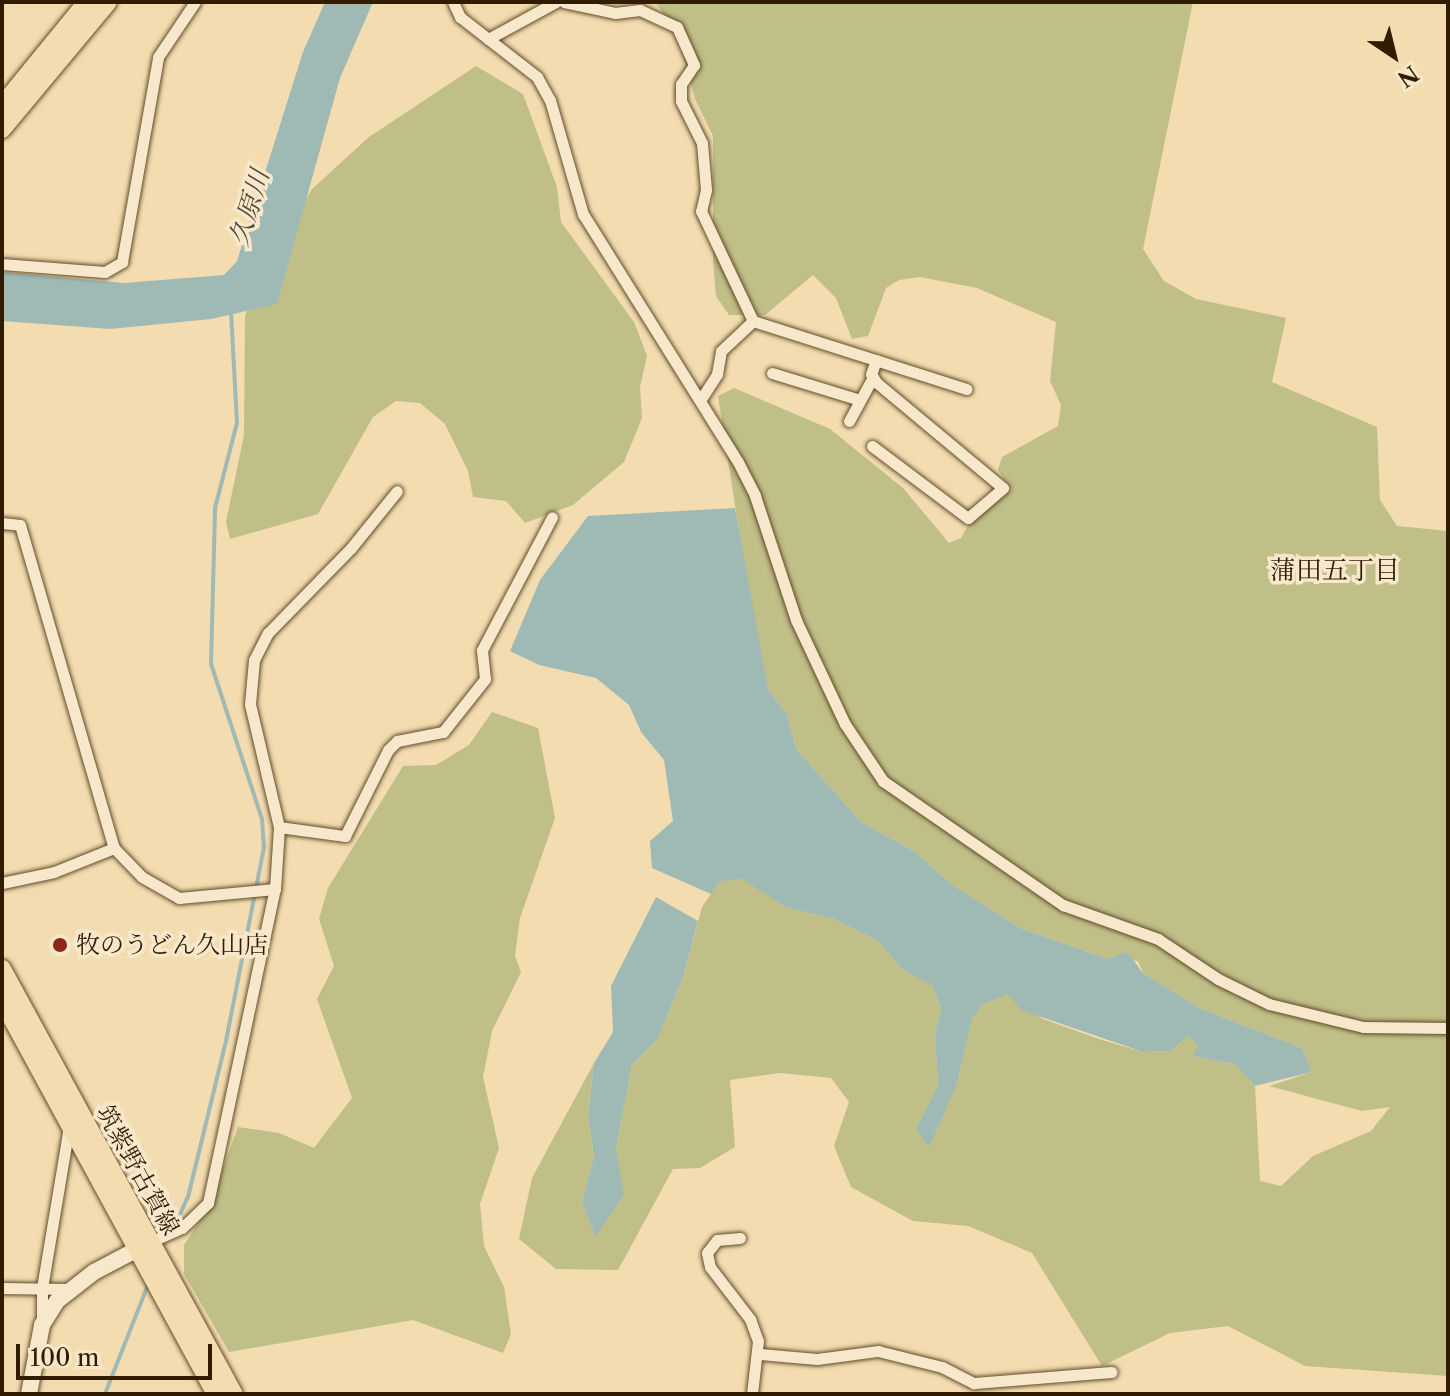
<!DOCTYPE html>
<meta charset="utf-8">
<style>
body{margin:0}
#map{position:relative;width:1450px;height:1396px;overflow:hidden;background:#f3dcaf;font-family:"Libre Caslon Text","Noto Serif JP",serif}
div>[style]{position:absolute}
.green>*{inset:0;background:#bfbf87}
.water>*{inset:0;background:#9fb9b5}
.stream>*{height:4px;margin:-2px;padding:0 2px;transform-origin:2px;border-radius:2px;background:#9fb9b5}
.roads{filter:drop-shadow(0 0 2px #624c2c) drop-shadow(0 0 2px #624c2c)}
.street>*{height:11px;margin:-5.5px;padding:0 5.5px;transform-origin:5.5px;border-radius:5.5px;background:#f7e8cb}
.secondary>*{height:16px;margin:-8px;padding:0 8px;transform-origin:8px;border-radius:8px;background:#f7e8cb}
.primary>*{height:18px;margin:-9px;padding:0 9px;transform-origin:9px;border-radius:9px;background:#f3dcaf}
.dots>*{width:22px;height:22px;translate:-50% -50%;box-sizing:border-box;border:4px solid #f7e8cb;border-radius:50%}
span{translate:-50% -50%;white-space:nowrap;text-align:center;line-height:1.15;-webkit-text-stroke:7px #f7e8cb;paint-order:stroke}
.poi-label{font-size:24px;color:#311c00}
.left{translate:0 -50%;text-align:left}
.street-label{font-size:24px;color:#311c00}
.water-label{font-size:26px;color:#524b36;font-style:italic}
.neighbourhood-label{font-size:26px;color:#311c00}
.frame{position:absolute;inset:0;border:4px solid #311c00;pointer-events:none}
.north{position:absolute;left:1354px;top:16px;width:80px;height:80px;-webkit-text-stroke:6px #f7e8cb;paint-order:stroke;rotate:145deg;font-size:22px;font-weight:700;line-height:32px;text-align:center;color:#311c00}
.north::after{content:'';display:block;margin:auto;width:28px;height:36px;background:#311c00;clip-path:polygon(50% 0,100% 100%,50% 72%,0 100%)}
.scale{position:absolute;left:16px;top:1344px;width:196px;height:36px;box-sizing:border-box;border:4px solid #311c00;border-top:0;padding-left:10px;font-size:24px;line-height:28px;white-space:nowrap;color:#311c00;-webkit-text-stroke:6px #f7e8cb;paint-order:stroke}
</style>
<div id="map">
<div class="green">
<div style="clip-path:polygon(655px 2px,1193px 2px,1143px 249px,1164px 281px,1196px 299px,1286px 318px,1272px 382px,1377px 427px,1380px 500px,1397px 526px,1448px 531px,1448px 1376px,1305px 1366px,1228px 1326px,1170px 1333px,1102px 1366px,1032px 1253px,968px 1226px,913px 1221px,851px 1187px,834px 1146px,849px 1102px,831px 1078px,780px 1073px,730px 1080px,735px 1147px,700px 1168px,673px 1169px,618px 1270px,556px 1269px,519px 1239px,532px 1178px,594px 1063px,588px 1116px,594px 1156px,582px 1203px,596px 1236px,623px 1195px,616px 1148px,632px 1065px,657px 1040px,683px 978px,702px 907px,719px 882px,741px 877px,785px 907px,834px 919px,877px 940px,902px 969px,933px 985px,941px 1008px,935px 1035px,938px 1085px,916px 1129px,957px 1084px,972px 1017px,982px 1005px,1008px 994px,1043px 1019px,1102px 1040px,1143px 1052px,1171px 1051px,1188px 1036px,1198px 1045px,1194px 1056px,1234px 1064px,1255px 1086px,1260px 1181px,1281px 1186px,1313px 1156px,1371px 1131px,1390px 1107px,1362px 1111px,1269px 1086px,1312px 1072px,1302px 1048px,1199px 1008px,1143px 973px,1138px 961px,1108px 959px,1020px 928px,951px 884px,914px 851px,861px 822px,796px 749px,787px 714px,768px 689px,759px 660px,718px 396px,734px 388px,830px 429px,903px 488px,949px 543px,961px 538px,969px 524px,1011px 489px,998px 470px,1002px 457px,1058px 426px,1061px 405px,1050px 381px,1056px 322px,977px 288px,920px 277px,899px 280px,886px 288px,868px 336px,852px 339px,836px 298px,813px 275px,765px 315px,729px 315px,716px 296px,713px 262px,713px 136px,695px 99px,677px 33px)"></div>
<div style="clip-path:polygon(476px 66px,523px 94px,557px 187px,561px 222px,634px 322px,647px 356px,640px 387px,642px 418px,624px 462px,573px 505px,525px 523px,506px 501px,473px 497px,468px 471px,445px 424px,420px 403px,396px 401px,373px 417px,318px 514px,230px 539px,226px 522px,244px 435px,245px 316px,253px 293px,312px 189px,369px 137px)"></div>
<div style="clip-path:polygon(492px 712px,538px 728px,555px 818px,520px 918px,515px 956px,521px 972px,492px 1031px,483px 1077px,499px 1148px,480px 1204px,484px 1246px,504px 1287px,511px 1334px,503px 1353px,413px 1320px,229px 1352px,184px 1274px,184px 1245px,209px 1207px,238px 1127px,279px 1133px,314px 1148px,352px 1098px,317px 999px,334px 966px,319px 919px,328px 888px,403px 766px,436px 765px,469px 745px)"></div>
</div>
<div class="water">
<div style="clip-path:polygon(325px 2px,373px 2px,340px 78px,277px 304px,211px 319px,110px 329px,2px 321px,2px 272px,124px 283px,224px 275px,237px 261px,303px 52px)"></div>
<div style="clip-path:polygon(735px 508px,768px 689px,787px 714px,796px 749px,861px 822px,914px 851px,951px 884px,1020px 928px,1108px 959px,1127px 952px,1143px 973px,1199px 1008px,1302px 1048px,1312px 1072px,1255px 1086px,1234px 1064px,1193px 1056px,1198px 1045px,1188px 1036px,1171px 1051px,1143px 1052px,1021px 1010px,1008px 994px,982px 1005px,972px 1018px,957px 1084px,929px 1147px,916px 1129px,938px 1085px,935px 1035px,941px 1008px,933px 986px,902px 969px,877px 940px,834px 919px,785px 907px,741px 878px,719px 882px,711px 894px,652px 868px,650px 841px,673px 821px,664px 760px,641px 732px,629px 705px,596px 678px,539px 665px,510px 651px,540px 580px,588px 516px)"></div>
<div style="clip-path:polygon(656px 897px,698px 921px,683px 978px,657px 1040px,632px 1065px,616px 1148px,624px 1194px,596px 1237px,582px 1203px,594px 1156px,588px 1116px,594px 1063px,613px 1032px,611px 986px)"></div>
</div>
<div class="stream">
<div style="left:173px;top:1230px;width:36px;rotate:-66deg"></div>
<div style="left:188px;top:1197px;width:161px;rotate:-76.3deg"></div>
<div style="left:226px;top:1041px;width:197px;rotate:-78.9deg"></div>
<div style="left:264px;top:848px;width:29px;rotate:-94deg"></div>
<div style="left:262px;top:819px;width:163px;rotate:-108.2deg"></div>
<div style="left:211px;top:664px;width:156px;rotate:-88.5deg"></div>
<div style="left:215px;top:508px;width:88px;rotate:-75.5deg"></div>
<div style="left:237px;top:423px;width:110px;rotate:-93.1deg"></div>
<div style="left:105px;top:1394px;width:117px;rotate:-68.5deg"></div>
</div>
<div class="roads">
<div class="street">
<div style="left:453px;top:2px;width:17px;rotate:65deg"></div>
<div style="left:460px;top:17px;width:98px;rotate:37.9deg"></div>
<div style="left:537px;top:77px;width:26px;rotate:61deg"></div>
<div style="left:550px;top:100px;width:119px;rotate:73.9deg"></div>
<div style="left:583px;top:214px;width:292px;rotate:58deg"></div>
<div style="left:738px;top:462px;width:38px;rotate:63deg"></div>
<div style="left:755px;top:496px;width:131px;rotate:71.7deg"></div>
<div style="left:796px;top:620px;width:115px;rotate:64.8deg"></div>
<div style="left:845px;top:724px;width:69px;rotate:56.3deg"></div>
<div style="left:883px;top:781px;width:219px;rotate:34.6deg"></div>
<div style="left:1063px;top:905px;width:101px;rotate:19.7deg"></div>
<div style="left:1158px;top:939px;width:72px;rotate:33.7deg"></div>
<div style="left:1218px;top:979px;width:57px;rotate:26.1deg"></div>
<div style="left:1269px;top:1004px;width:97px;rotate:13.7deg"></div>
<div style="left:1363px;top:1027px;width:85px;rotate:0.7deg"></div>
<div style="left:564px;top:2px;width:52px;rotate:12.2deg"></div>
<div style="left:615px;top:13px;width:25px;rotate:-7deg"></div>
<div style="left:640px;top:10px;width:41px;rotate:24.7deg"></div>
<div style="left:677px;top:27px;width:42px;rotate:65.9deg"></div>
<div style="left:694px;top:65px;width:23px;rotate:124deg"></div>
<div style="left:681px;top:84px;width:17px;rotate:90deg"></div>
<div style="left:681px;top:101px;width:47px;rotate:63.4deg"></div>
<div style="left:702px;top:143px;width:47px;rotate:85.1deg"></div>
<div style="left:706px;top:190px;width:22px;rotate:103deg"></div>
<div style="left:701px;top:211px;width:122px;rotate:64.7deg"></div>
<div style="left:488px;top:39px;width:77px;rotate:-28.6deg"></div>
<div style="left:2px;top:264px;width:103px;rotate:4.4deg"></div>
<div style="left:105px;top:272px;width:20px;rotate:-30deg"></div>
<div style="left:122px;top:262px;width:208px;rotate:-80deg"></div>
<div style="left:158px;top:57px;width:66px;rotate:-56.1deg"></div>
<div style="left:772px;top:373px;width:92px;rotate:17.1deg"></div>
<div style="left:701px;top:399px;width:30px;rotate:-57deg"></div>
<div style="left:717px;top:374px;width:23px;rotate:-80deg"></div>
<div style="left:721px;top:351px;width:44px;rotate:-43.2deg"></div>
<div style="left:753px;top:321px;width:224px;rotate:17.7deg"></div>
<div style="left:849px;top:421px;width:50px;rotate:-61.4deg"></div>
<div style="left:872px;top:446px;width:120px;rotate:36.9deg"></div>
<div style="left:968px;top:518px;width:46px;rotate:-40.6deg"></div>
<div style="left:1003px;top:488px;width:165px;rotate:-140.2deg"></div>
<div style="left:876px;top:382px;width:9px;rotate:-122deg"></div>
<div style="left:871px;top:374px;width:15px;rotate:-70deg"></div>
<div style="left:2px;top:523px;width:18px;rotate:6deg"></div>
<div style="left:20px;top:525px;width:336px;rotate:73.8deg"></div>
<div style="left:114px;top:848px;width:40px;rotate:46deg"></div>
<div style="left:142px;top:877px;width:43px;rotate:29.6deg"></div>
<div style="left:179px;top:898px;width:96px;rotate:-5.4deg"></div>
<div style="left:279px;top:827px;width:67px;rotate:7.8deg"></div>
<div style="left:345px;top:836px;width:96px;rotate:-63.4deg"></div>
<div style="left:388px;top:750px;width:13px;rotate:-45deg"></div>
<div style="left:397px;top:741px;width:47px;rotate:-11.1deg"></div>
<div style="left:443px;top:732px;width:68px;rotate:-51.6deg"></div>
<div style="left:485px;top:679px;width:29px;rotate:-96deg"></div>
<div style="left:482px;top:650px;width:150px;rotate:-62.2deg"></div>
<div style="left:2px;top:883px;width:53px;rotate:-11.9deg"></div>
<div style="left:54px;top:872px;width:65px;rotate:-21.8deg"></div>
<div style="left:740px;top:1238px;width:23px;rotate:175deg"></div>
<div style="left:717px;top:1240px;width:16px;rotate:128deg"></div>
<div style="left:707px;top:1253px;width:14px;rotate:78deg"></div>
<div style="left:710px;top:1267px;width:66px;rotate:52.4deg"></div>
<div style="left:750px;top:1319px;width:23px;rotate:70deg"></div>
<div style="left:758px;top:1341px;width:53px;rotate:96.5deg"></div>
<div style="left:150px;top:1242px;width:35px;rotate:-24deg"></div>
<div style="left:182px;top:1228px;width:36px;rotate:-44deg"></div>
<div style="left:208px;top:1203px;width:321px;rotate:-78deg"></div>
<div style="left:275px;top:889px;width:62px;rotate:-86.3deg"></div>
<div style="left:279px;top:827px;width:126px;rotate:-103.3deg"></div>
<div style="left:250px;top:704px;width:44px;rotate:-84.8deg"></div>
<div style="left:254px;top:660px;width:30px;rotate:-63deg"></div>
<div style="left:268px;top:633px;width:119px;rotate:-45.7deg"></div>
<div style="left:351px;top:548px;width:73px;rotate:-51.1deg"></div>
<div style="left:2px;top:1288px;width:67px;rotate:0.9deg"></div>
<div style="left:42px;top:1325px;width:37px;rotate:-90deg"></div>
<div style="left:42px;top:1288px;width:163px;rotate:-80.5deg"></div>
<div style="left:760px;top:1354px;width:57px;rotate:5deg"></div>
<div style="left:817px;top:1359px;width:62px;rotate:-7.5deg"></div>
<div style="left:878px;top:1351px;width:66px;rotate:14deg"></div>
<div style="left:942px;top:1367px;width:36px;rotate:27deg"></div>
<div style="left:974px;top:1383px;width:138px;rotate:-4.6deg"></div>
</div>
<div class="secondary">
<div style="left:29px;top:1394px;width:70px;rotate:-79.3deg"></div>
<div style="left:42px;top:1325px;width:28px;rotate:-58deg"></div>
<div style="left:57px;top:1301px;width:47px;rotate:-38.1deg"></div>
<div style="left:94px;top:1272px;width:62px;rotate:-27.8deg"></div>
</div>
<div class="primary">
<div style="left:2px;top:106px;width:134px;rotate:-50.7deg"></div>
<div style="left:2px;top:129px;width:165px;rotate:-50.2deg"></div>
<div style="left:2px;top:969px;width:484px;rotate:61.4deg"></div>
<div style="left:2px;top:1000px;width:448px;rotate:61.5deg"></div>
</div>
</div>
<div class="dots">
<div style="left:60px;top:945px;background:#8f2418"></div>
</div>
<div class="poi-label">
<span class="left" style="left:76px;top:945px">牧のうどん久山店</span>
</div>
<div class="street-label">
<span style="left:138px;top:1170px;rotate:61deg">筑紫野古賀線</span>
</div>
<div class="water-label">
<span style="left:250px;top:208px;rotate:-73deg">久原川</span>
</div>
<div class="neighbourhood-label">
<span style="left:1335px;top:571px">蒲田五丁目</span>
</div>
<div class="frame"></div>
<div class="north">N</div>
<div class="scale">100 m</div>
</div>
